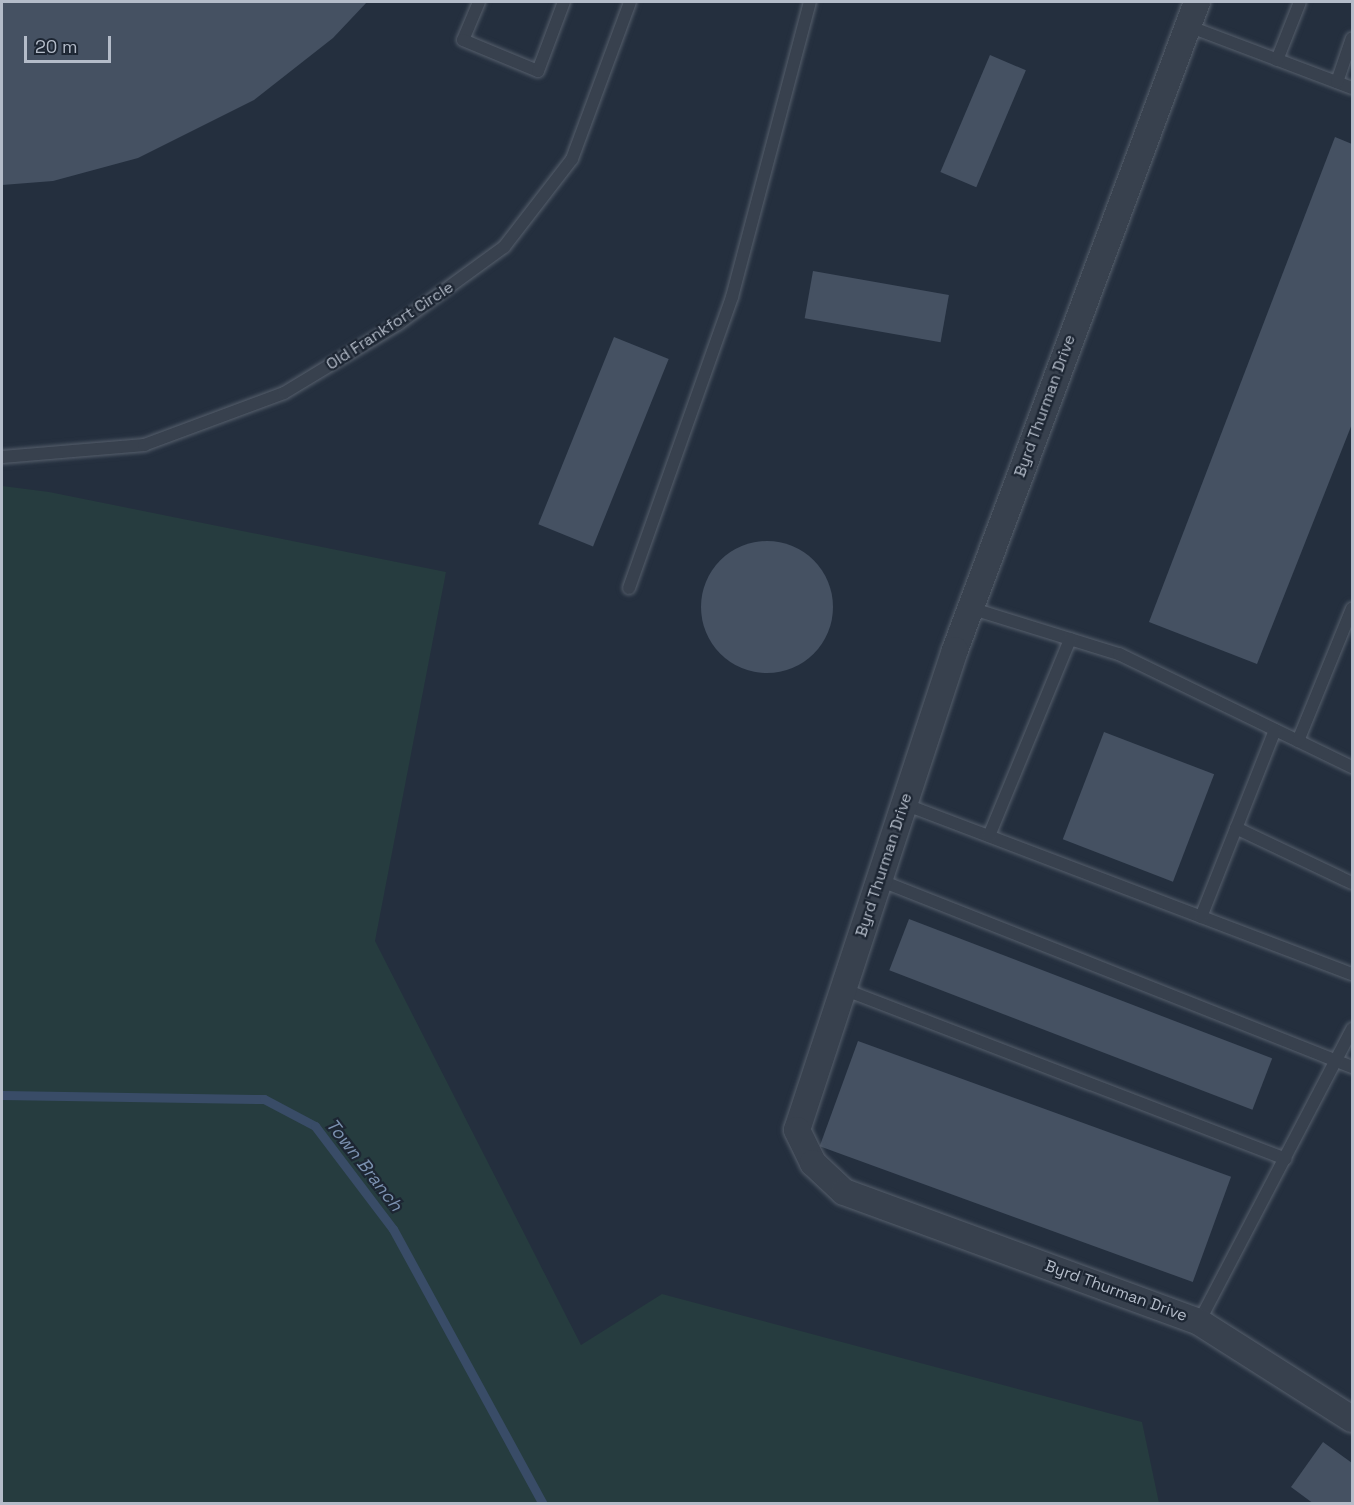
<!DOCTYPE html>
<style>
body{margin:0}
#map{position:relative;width:1354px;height:1505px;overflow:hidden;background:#242f3e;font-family:"Space Grotesk",sans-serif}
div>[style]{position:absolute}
.green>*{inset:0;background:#263c3f}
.stream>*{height:9px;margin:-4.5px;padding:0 4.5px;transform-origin:4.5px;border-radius:4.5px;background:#394c67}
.building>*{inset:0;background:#455162;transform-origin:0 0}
.round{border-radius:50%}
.roads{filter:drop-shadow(0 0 2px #565f6c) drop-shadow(0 0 2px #565f6c)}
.service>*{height:12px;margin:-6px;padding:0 6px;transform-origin:6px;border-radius:6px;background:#38414e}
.minor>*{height:26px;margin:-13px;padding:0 13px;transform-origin:13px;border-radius:13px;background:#38414e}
span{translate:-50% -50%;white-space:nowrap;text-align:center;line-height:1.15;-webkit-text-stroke:4.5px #1d2633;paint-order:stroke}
.street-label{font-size:16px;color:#b4bcc9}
.water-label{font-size:18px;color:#7c92b1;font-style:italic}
.frame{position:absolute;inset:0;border:3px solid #b4bcc9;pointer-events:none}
.scale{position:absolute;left:24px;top:36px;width:87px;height:27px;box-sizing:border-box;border:3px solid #b4bcc9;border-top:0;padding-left:8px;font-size:18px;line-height:21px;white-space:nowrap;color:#b4bcc9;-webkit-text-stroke:4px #1d2633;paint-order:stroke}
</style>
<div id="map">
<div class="green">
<div style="clip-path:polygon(2px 486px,49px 492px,446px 572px,375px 941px,581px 1345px,662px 1294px,1142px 1422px,1159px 1503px,2px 1503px)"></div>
</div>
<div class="stream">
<div style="left:2px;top:1095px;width:262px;rotate:0.9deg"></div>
<div style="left:264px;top:1099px;width:58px;rotate:27.9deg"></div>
<div style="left:315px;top:1126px;width:129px;rotate:52.9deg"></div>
<div style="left:393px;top:1229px;width:313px;rotate:61.4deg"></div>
</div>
<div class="building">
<div style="clip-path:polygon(2px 2px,367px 2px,333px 38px,254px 100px,138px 158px,53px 181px,2px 185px)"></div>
<div style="left:990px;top:55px;width:39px;height:127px;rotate:23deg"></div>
<div style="clip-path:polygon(1335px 137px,1352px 144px,1352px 424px,1257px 664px,1149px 622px)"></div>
<div style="left:813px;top:271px;width:138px;height:48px;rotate:10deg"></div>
<div style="left:614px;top:337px;width:59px;height:202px;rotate:22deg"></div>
<div class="round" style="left:701px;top:541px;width:132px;height:132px"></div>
<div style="left:1104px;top:732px;width:118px;height:115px;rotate:21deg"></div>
<div style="left:909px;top:919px;width:389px;height:55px;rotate:21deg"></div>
<div style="left:858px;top:1041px;width:397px;height:112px;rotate:20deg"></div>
<div style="clip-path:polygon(1323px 1442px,1352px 1463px,1352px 1504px,1314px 1504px,1291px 1487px)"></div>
</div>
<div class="roads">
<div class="service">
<div style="left:479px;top:2px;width:41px;rotate:112.8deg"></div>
<div style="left:463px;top:40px;width:81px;rotate:22.5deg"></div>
<div style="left:538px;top:71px;width:74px;rotate:-69.4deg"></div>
<div style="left:1188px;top:26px;width:175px;rotate:20.7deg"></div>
<div style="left:1277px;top:60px;width:62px;rotate:-68.4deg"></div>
<div style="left:1337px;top:82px;width:46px;rotate:-71.2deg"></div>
<div style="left:2px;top:457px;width:143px;rotate:-4.8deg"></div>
<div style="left:144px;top:445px;width:149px;rotate:-20.4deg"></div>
<div style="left:284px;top:393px;width:133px;rotate:-31.2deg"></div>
<div style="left:398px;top:324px;width:131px;rotate:-36deg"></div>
<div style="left:504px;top:247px;width:111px;rotate:-52.3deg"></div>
<div style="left:572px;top:159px;width:167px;rotate:-69.7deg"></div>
<div style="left:629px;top:588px;width:309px;rotate:-70.5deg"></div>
<div style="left:732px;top:297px;width:305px;rotate:-75.2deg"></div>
<div style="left:970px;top:608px;width:156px;rotate:17.2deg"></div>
<div style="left:1119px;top:654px;width:259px;rotate:25.9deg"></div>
<div style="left:1298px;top:741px;width:143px;rotate:-67.8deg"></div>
<div style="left:904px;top:804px;width:479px;rotate:20.8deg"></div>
<div style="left:1236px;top:828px;width:128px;rotate:25.4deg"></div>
<div style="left:989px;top:836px;width:213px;rotate:-67.6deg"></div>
<div style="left:879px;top:880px;width:509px;rotate:21.57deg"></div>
<div style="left:1201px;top:917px;width:201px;rotate:-68.4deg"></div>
<div style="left:843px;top:989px;width:474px;rotate:21deg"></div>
<div style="left:1199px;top:1322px;width:331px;rotate:-62.4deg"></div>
</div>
<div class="minor">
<div style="left:1197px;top:2px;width:692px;rotate:110.48deg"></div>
<div style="left:955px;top:650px;width:505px;rotate:108.22deg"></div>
<div style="left:797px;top:1130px;width:37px;rotate:64deg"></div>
<div style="left:813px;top:1163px;width:42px;rotate:43.1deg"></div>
<div style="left:844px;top:1192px;width:378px;rotate:20.1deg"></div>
<div style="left:1199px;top:1322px;width:181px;rotate:32.4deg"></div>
</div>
</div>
<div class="street-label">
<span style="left:390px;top:326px;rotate:-33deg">Old Frankfort Circle</span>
<span style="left:1045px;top:406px;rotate:-70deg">Byrd Thurman Drive</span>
<span style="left:884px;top:865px;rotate:-72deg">Byrd Thurman Drive</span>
<span style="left:1116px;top:1291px;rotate:20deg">Byrd Thurman Drive</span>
</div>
<div class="water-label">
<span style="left:364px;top:1165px;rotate:52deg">Town Branch</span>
</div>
<div class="frame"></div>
<div class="scale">20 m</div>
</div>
